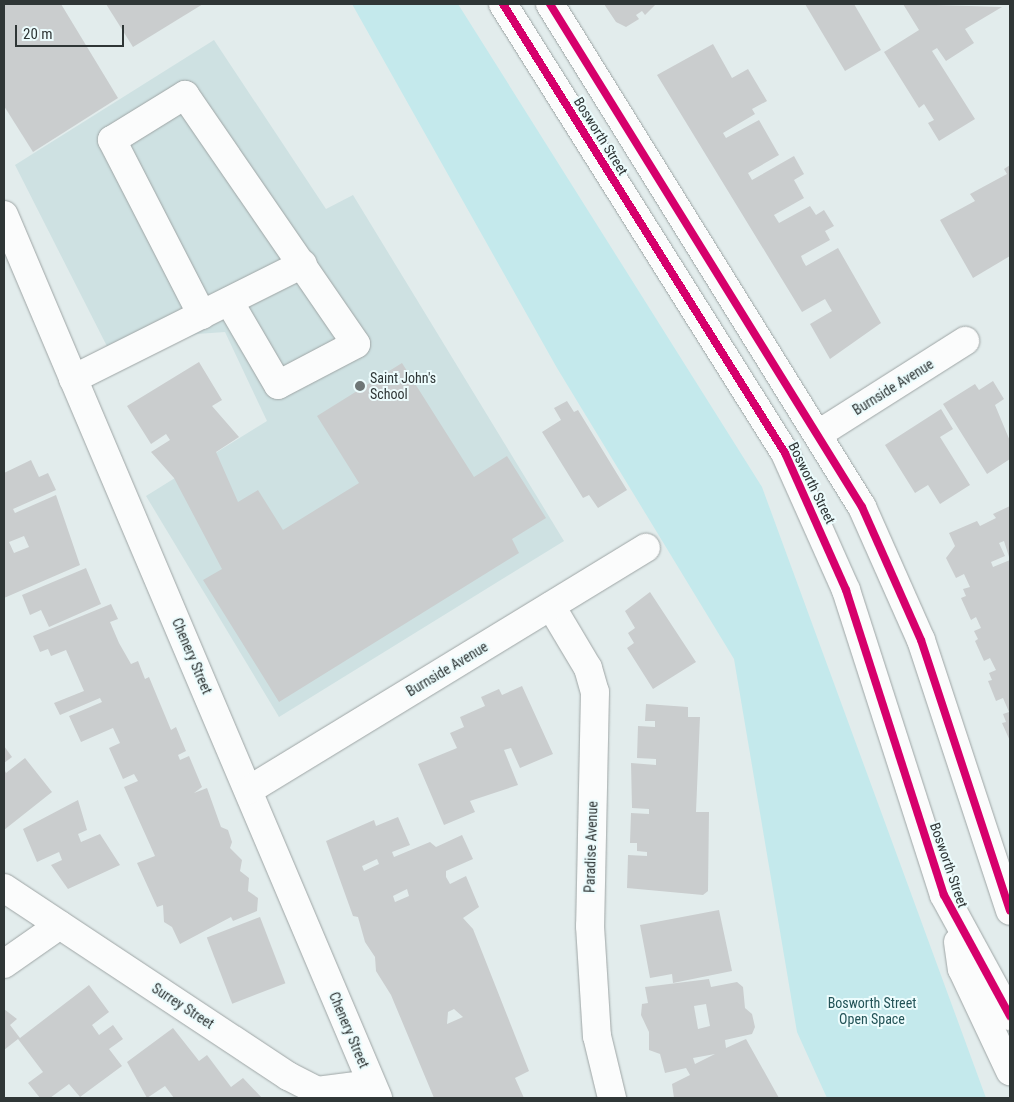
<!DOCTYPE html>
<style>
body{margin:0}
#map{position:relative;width:1014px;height:1102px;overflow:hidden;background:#e2ecec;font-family:"Roboto Condensed",sans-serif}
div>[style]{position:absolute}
.built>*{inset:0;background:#cee1e2}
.green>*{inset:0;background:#c4e9ec}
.building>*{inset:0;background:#cacdce;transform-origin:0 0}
.roads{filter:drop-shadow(0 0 1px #9ea5a5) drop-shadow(0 0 1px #9ea5a5)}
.minor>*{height:28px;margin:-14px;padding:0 14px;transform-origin:14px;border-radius:14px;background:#fbfcfc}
.major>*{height:28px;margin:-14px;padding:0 14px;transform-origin:14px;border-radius:14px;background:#fbfcfc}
.cycleway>*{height:8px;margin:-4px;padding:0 4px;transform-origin:4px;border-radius:4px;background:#d6006c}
.dots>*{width:14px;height:14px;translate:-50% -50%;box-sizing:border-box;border:2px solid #ecfcfd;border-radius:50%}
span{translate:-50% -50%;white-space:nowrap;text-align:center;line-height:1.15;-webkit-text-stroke:4px #ecfcfd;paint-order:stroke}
.street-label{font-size:14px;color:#2f3636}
.poi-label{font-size:14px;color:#2f3636}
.left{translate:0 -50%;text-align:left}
.park-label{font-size:14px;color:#235357}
.frame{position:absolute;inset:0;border:5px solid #2f3636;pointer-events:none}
.scale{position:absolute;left:15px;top:25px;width:109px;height:22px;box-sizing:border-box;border:2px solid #2f3636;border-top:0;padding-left:6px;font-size:15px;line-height:18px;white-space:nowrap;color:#2f3636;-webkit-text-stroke:4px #ecfcfd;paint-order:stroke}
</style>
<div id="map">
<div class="built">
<div style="clip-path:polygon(214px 40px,326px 209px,353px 195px,564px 541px,279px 717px,146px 496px,267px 421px,225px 332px,197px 334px,116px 364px,15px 165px)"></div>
</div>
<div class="green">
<div style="clip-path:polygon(352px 4px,458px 4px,762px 487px,986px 1098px,827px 1098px,797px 1032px,734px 659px,557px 368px)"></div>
</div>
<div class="building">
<div style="clip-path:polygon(4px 4px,61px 4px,118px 98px,33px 152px,4px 106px)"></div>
<div style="clip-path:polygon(106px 4px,203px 4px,133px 47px)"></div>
<div style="clip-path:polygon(604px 4px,656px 4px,645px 15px,642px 11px,636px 15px,639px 19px,626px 27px,616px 22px)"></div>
<div style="clip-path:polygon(805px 4px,854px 4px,881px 50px,845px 71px)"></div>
<div style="clip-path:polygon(903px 4px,1002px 7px,965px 29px,974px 43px,946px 61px,937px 48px,932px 51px,975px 119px,939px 141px,928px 123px,934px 120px,924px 104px,919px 108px,884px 52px,919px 30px)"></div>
<div style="clip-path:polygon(713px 44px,732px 78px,748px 69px,767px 101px,752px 109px,755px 114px,723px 133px,726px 138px,759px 120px,779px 155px,748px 173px,752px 180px,794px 156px,804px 174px,794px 180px,804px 198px,774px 215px,779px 223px,810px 206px,816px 215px,824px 210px,834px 226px,825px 231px,830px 240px,801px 256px,803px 261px,806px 266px,838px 248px,881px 323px,830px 359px,810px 324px,832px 311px,825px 299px,802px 312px,657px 75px)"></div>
<div style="clip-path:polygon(1010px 165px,1010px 256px,973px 278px,940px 220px,975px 201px,970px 194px,1007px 174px,1004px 169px)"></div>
<div style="clip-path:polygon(199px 362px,222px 400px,212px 406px,239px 437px,216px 452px,238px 502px,258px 490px,283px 530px,359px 483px,317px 416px,402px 363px,474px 477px,507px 456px,546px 518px,512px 539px,519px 553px,279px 702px,203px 580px,222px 569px,174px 478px,151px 452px,170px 440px,166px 434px,151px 444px,127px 406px)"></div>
<div style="clip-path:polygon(993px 381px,1004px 399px,995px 405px,1010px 441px,1010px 459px,987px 474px,943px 404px,975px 384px,979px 390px)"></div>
<div style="clip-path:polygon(567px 401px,574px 412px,578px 410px,627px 490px,598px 508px,589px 495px,583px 498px,542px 432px,561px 420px,554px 408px)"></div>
<div style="clip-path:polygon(941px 409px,953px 429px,940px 437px,970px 485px,940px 504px,928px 485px,915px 493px,885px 445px)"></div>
<div style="clip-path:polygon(evenodd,31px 460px,39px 477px,48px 473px,56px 490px,13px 509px,15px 513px,56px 495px,80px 565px,4px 598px,4px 473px,31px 460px,24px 536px,29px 547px,14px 553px,9px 542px,24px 536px)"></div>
<div style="clip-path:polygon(evenodd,1010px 506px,1010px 741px,1002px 723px,1006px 722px,1003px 714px,1009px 712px,1003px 698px,996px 701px,988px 681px,992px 680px,989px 673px,996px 670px,990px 658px,984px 661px,975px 641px,978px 639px,974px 631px,981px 628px,976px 617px,971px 620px,961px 598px,966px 596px,963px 589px,970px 587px,964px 574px,956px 578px,946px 558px,955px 546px,949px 533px,977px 521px,980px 526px,996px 518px,993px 514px,1010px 506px,1004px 541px,1010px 560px,993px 567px,991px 562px,1005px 556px,999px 543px,1004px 541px)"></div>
<div style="clip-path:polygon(86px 568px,101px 604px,49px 627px,41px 610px,30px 615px,22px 595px)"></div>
<div style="clip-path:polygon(650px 592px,696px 662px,653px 689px,627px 648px,634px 643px,628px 633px,635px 628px,625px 611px)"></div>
<div style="clip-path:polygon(111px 604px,118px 619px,110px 622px,119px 643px,131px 664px,138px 661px,145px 679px,149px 677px,171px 730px,176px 727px,186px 751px,178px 755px,180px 760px,189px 756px,202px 787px,194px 793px,207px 788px,221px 827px,228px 830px,232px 842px,230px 848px,242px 860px,240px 871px,249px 878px,248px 891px,258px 898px,257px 911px,233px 921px,231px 917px,180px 944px,172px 927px,164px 922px,163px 905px,157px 907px,137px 863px,155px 856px,124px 787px,138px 781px,134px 774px,123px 779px,109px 748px,120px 743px,113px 728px,81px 742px,69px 716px,102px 702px,100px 698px,60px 715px,54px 703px,84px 691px,66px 650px,51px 656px,48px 649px,40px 652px,33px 636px)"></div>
<div style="clip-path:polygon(522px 686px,553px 754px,520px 768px,511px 748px,504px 750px,518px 785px,470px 801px,475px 812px,444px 825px,418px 764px,457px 748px,450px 733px,464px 727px,460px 717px,485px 706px,481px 697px,499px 689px,502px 695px)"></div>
<div style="clip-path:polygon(646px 704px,688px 707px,688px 717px,700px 717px,696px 812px,709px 812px,708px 891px,703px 895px,627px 888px,628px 855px,647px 856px,647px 852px,637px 851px,637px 843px,630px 843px,631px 813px,649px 814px,649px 809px,632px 808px,631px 763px,656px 765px,656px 759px,637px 758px,638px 726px,655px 727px,655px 721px,645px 721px)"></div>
<div style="clip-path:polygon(4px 746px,12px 757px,4px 763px)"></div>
<div style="clip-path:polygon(25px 758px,52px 792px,4px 830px,4px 769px,6px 773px)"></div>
<div style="clip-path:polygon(78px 800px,87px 830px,78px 834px,81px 842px,100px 834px,120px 865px,68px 889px,51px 865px,62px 860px,59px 852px,37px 862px,23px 829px)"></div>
<div style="clip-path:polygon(evenodd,398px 817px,410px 845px,392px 852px,394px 857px,430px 842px,436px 847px,462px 835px,473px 859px,446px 871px,446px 877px,450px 884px,466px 876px,479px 907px,463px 918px,473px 929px,529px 1071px,515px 1078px,524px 1098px,434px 1098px,391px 995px,376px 971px,375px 957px,365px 942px,358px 917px,353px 916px,326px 841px,374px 820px,376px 826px,398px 817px,377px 859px,379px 864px,364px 871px,362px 866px,377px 859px,398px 817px,407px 889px,409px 896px,395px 902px,393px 896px,407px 889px,398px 817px,454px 1009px,463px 1017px,447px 1024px,448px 1012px,454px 1009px)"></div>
<div style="clip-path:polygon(719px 910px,732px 971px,673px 983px,672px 974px,650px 978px,640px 925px)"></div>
<div style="left:260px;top:917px;width:71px;height:57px;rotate:69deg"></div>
<div style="clip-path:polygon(evenodd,709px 979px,711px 987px,737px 982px,743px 987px,745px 1008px,752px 1014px,755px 1027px,752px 1034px,725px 1040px,726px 1048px,746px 1039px,779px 1098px,674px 1098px,672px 1084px,690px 1075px,686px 1068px,665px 1073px,660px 1054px,649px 1050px,649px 1032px,641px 1015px,642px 1004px,648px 1003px,645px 987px,709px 979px,706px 1004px,710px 1026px,698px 1029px,694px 1006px,706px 1004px,709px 979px,715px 1054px,695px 1064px,693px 1058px,715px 1054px)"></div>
<div style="clip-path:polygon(89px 985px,109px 1012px,92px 1025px,99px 1035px,113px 1025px,123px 1039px,109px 1049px,122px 1066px,80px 1097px,69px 1084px,50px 1098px,40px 1098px,28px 1083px,43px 1072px,18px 1039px,4px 1050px,4px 1009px,17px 1019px,10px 1025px,20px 1038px)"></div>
<div style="clip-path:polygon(173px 1028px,199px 1061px,207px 1055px,231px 1087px,243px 1078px,262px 1098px,174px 1098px,165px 1086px,147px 1098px,127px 1062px)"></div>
</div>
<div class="roads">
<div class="minor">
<div style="left:4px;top:215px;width:959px;rotate:67.04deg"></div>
<div style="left:202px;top:315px;width:197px;rotate:-117.2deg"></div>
<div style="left:112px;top:140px;width:86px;rotate:-31.7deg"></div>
<div style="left:185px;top:95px;width:302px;rotate:55.5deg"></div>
<div style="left:356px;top:344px;width:88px;rotate:152.3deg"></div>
<div style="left:278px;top:385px;width:97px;rotate:-120.3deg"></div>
<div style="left:73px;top:379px;width:257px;rotate:-26.6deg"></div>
<div style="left:820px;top:433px;width:172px;rotate:-32.4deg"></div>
<div style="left:551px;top:606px;width:72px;rotate:59.2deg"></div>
<div style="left:588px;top:668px;width:25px;rotate:74deg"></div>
<div style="left:595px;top:692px;width:234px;rotate:91.2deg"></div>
<div style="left:590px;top:926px;width:110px;rotate:86.4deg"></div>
<div style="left:597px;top:1036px;width:64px;rotate:76.4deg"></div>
<div style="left:249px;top:790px;width:465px;rotate:-31.4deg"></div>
<div style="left:4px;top:888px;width:341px;rotate:33.5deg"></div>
<div style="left:288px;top:1076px;width:33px;rotate:27deg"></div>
<div style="left:317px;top:1091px;width:55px;rotate:-7.3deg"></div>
<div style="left:4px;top:964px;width:68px;rotate:-34.9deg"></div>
</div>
<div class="major">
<div style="left:503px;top:4px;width:530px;rotate:57.87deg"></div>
<div style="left:785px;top:453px;width:150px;rotate:66deg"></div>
<div style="left:846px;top:590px;width:320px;rotate:72.2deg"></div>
<div style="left:944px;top:895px;width:138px;rotate:61.4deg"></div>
<div style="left:550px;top:4px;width:592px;rotate:58.19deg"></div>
<div style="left:862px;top:507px;width:145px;rotate:66.1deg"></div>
<div style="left:921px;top:640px;width:285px;rotate:71.8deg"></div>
<div style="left:958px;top:942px;width:27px;rotate:82deg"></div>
<div style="left:962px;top:969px;width:113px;rotate:64.8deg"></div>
</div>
</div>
<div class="cycleway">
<div style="left:503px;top:4px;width:530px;rotate:57.87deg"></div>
<div style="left:785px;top:453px;width:150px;rotate:66deg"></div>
<div style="left:846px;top:590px;width:320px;rotate:72.2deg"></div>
<div style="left:944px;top:895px;width:138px;rotate:61.4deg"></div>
<div style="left:550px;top:4px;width:592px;rotate:58.19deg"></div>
<div style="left:862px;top:507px;width:145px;rotate:66.1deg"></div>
<div style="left:921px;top:640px;width:285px;rotate:71.8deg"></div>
</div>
<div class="dots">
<div style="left:360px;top:386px;background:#6e7676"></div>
</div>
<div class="street-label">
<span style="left:601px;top:136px;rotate:58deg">Bosworth Street</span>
<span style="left:893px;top:387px;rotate:-32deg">Burnside Avenue</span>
<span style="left:812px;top:483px;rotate:64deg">Bosworth Street</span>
<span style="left:192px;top:656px;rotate:67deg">Chenery Street</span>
<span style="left:447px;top:669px;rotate:-31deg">Burnside Avenue</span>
<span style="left:591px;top:847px;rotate:-88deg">Paradise Avenue</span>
<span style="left:949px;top:865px;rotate:71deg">Bosworth Street</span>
<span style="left:183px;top:1006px;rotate:33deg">Surrey Street</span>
<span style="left:349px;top:1030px;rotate:67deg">Chenery Street</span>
</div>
<div class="poi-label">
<span class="left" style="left:370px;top:386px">Saint John's<br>School</span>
</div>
<div class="park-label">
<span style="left:872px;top:1011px">Bosworth Street<br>Open Space</span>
</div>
<div class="frame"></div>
<div class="scale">20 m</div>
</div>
